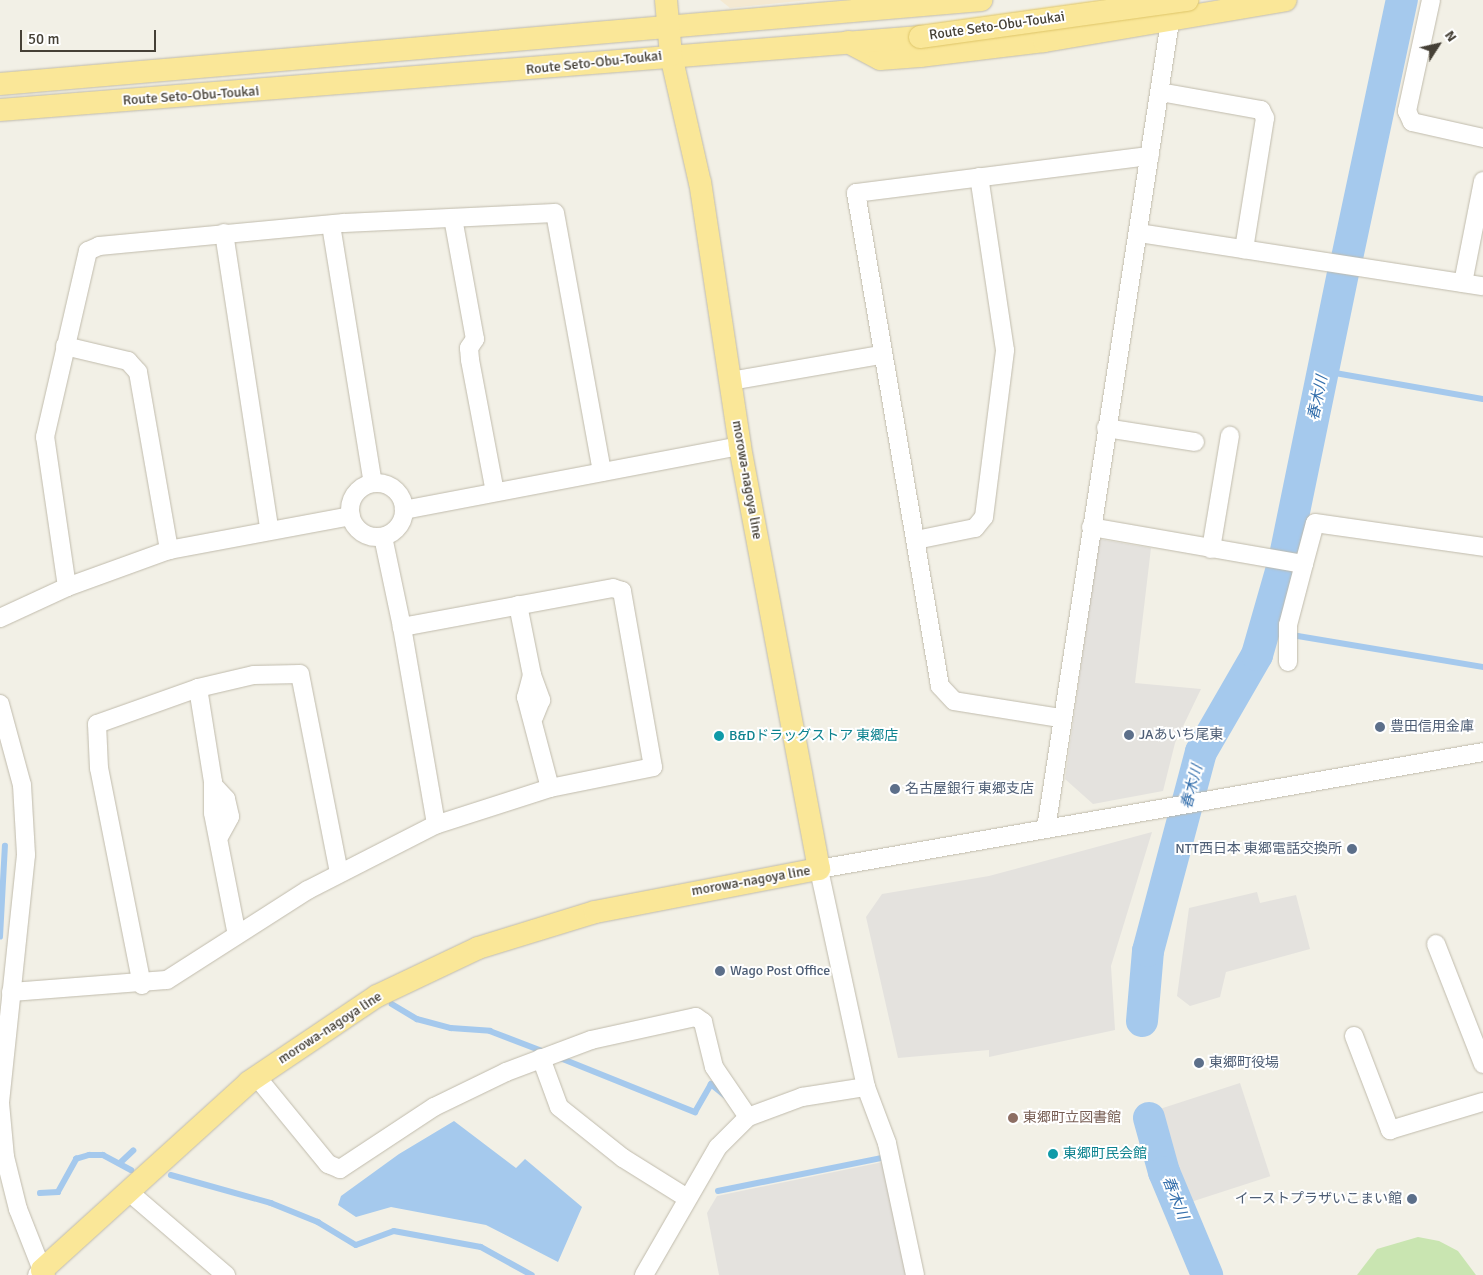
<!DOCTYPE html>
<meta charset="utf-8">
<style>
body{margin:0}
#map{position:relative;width:1483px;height:1275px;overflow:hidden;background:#f2f0e6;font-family:Signika,"Noto Sans JP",sans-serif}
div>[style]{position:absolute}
.commercial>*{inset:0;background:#f4e9d2}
.green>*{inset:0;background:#c9e5b1}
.parking>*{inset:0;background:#e4e2de;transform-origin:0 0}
.water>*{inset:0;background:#a5c9ed}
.stream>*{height:5.5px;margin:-2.75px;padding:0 2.75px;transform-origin:2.75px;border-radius:2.75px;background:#a5c9ed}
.river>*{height:32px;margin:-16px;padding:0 16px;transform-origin:16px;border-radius:16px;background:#a5c9ed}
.roads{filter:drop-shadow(0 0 1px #c0bbac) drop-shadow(0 0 1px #c0bbac)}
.minor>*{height:18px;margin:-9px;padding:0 9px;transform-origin:9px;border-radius:9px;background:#fff}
.minor>.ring{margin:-9px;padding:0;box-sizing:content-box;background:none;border:18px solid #fff;border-radius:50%}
.major>*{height:22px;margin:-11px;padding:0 11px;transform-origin:11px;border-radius:11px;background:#fae798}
.bridges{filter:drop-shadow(0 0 1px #dec568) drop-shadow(0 0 1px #dec568)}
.major-bridge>*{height:22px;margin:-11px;padding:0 11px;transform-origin:11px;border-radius:11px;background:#fae798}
.dots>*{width:14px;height:14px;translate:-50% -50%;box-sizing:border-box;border:2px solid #fff;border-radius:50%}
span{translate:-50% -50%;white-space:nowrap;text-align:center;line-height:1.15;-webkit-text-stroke:4px #fff;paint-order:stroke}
.street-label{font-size:14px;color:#454036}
.service-label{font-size:14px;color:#4e5e75}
.left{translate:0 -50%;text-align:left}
.right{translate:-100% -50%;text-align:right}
.culture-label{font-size:14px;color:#0d838f}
.education-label{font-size:14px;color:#785e54}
.water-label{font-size:15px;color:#346fac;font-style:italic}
.north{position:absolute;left:1413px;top:20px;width:50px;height:50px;-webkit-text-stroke:4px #fff;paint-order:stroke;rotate:55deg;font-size:14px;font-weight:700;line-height:20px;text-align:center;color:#454036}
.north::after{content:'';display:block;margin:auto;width:18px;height:22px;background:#454036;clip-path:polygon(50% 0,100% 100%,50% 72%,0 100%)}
.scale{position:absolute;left:20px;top:30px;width:136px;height:22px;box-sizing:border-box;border:2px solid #454036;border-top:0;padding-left:6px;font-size:15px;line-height:18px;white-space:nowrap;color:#454036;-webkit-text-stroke:4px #fff;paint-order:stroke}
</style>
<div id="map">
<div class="commercial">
<div style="clip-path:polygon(720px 0,809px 0,730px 8px)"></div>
</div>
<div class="green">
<div style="clip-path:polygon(1418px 1237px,1439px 1241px,1458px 1251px,1476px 1275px,1357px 1275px,1377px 1249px)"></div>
</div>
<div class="parking">
<div style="clip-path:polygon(1099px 539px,1151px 548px,1135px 683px,1201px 689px,1175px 743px,1163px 791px,1093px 804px,1065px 779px)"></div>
<div style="clip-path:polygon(1152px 832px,1111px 966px,1115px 1030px,989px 1057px,989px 1050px,898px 1058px,866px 917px,882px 894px,989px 876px)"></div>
<div style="clip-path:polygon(1257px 892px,1260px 903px,1296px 895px,1310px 949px,1226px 972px,1220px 997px,1190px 1006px,1177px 996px,1189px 908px)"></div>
<div style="left:1240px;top:1083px;width:98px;height:86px;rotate:72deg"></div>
<div style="clip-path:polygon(883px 1162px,906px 1275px,719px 1275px,707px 1213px,717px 1196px)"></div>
</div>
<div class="water">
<div style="clip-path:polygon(454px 1121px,516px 1168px,525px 1159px,582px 1207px,558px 1262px,486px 1225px,391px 1207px,356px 1217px,338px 1205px,341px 1196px,399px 1154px)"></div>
</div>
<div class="stream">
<div style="left:1324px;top:371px;width:161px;rotate:10deg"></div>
<div style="left:1267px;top:621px;width:34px;rotate:26deg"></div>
<div style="left:1298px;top:636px;width:188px;rotate:9.5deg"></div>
<div style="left:0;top:937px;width:91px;rotate:-86.9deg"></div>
<div style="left:392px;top:1004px;width:29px;rotate:31deg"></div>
<div style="left:417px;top:1019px;width:35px;rotate:15deg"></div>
<div style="left:451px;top:1028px;width:39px;rotate:4deg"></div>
<div style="left:490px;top:1031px;width:59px;rotate:20.9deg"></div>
<div style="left:558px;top:1057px;width:148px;rotate:21.9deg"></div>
<div style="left:695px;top:1112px;width:32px;rotate:-60deg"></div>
<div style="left:711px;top:1084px;width:19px;rotate:39deg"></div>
<div style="left:120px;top:1163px;width:18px;rotate:-43deg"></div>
<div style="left:171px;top:1175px;width:104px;rotate:15.6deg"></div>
<div style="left:271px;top:1203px;width:51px;rotate:22deg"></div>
<div style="left:318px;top:1222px;width:44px;rotate:31.2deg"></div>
<div style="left:356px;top:1245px;width:40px;rotate:-20.2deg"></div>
<div style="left:394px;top:1231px;width:88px;rotate:10.4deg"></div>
<div style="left:481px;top:1247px;width:58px;rotate:28.8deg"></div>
<div style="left:718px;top:1191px;width:167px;rotate:-11.4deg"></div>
<div style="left:40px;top:1193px;width:18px;rotate:-3deg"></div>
<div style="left:58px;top:1192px;width:38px;rotate:-61deg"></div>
<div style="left:76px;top:1159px;width:14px;rotate:-17deg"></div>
<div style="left:89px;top:1155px;width:14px"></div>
<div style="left:103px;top:1155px;width:32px;rotate:28deg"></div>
</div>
<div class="river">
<div style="left:1347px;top:258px;width:264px;rotate:-78deg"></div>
<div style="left:1286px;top:551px;width:283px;rotate:-78.4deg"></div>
<div style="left:1142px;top:1021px;width:70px;rotate:-85.1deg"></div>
<div style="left:1148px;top:951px;width:206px;rotate:-75.1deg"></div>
<div style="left:1201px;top:752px;width:112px;rotate:-60deg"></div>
<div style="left:1257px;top:655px;width:91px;rotate:-74deg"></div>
<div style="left:1149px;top:1118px;width:56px;rotate:74.5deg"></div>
<div style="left:1164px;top:1172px;width:112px;rotate:67.3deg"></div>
</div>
<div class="roads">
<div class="minor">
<div style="left:1431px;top:0;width:114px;rotate:102.2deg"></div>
<div style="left:1407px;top:111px;width:12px;rotate:66deg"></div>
<div style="left:1412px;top:122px;width:73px;rotate:12.7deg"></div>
<div style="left:1160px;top:92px;width:103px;rotate:10.1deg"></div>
<div style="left:1261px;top:110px;width:9px;rotate:63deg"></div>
<div style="left:1265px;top:118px;width:133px;rotate:99.1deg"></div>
<div style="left:453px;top:218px;width:123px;rotate:79.7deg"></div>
<div style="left:475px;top:339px;width:11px;rotate:124deg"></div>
<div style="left:469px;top:348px;width:12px;rotate:85deg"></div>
<div style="left:470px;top:360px;width:134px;rotate:79.3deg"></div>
<div style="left:331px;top:225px;width:261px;rotate:80.8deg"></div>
<div style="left:224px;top:233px;width:298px;rotate:81.3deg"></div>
<div style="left:1139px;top:233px;width:348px;rotate:8.8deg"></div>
<div style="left:1463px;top:283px;width:104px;rotate:-78.9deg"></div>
<div style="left:65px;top:346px;width:65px;rotate:13.4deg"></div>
<div style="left:128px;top:361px;width:15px;rotate:48deg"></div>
<div style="left:138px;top:372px;width:181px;rotate:80.1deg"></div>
<div style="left:730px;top:381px;width:153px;rotate:-9.8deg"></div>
<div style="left:1106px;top:428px;width:90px;rotate:8.9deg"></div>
<div class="ring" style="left:350px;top:483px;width:36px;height:36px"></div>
<div style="left:404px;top:510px;width:342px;rotate:-10.8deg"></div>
<div style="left:1091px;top:527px;width:216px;rotate:9.9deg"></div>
<div style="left:1304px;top:564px;width:42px;rotate:-75deg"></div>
<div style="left:1315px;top:523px;width:170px;rotate:8.1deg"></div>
<div style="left:916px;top:540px;width:60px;rotate:-11.5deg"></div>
<div style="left:975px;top:528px;width:14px;rotate:-51deg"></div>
<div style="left:984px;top:517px;width:168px;rotate:-82.8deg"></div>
<div style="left:1005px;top:350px;width:175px;rotate:-98.5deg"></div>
<div style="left:1211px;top:549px;width:115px;rotate:-80.5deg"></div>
<div style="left:67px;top:587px;width:152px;rotate:-98.3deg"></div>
<div style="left:45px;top:437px;width:191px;rotate:-77deg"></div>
<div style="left:88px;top:251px;width:12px;rotate:-24deg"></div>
<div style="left:99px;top:246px;width:246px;rotate:-5.4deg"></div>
<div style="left:344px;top:223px;width:211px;rotate:-2.7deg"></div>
<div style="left:555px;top:213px;width:263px;rotate:79.7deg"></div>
<div style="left:518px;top:605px;width:71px;rotate:78.7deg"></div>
<div style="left:532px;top:675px;width:23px;rotate:105deg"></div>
<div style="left:526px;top:697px;width:94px;rotate:75.2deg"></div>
<div style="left:0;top:618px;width:74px;rotate:-24.8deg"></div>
<div style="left:67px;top:587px;width:109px;rotate:-19.9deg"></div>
<div style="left:169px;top:550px;width:185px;rotate:-10.6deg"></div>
<div style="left:402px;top:627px;width:200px;rotate:80.2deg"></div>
<div style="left:1288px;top:662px;width:37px;rotate:-90deg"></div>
<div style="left:1288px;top:625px;width:63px;rotate:-75.3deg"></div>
<div style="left:532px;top:675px;width:27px;rotate:70deg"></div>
<div style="left:541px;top:700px;width:18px;rotate:112deg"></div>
<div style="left:198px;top:688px;width:95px;rotate:80.9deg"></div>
<div style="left:213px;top:782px;width:31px;rotate:90deg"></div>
<div style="left:213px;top:813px;width:124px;rotate:78.9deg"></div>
<div style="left:0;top:704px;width:84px;rotate:74.8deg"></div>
<div style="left:22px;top:785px;width:70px;rotate:86.7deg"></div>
<div style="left:26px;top:855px;width:248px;rotate:96deg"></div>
<div style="left:1060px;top:718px;width:107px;rotate:-170.9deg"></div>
<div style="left:954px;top:701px;width:21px;rotate:-133deg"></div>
<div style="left:940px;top:686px;width:500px;rotate:-99.67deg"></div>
<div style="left:856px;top:193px;width:296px;rotate:-7.2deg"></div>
<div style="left:213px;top:785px;width:19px;rotate:47deg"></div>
<div style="left:226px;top:799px;width:18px;rotate:77deg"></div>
<div style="left:230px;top:817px;width:21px;rotate:119deg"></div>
<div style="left:1046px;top:829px;width:831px;rotate:-81.27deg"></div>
<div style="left:1436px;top:944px;width:129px;rotate:68.6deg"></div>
<div style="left:142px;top:985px;width:221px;rotate:-101.2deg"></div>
<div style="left:99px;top:768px;width:44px;rotate:-92.6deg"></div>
<div style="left:97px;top:724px;width:107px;rotate:-19.6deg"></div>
<div style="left:198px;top:688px;width:57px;rotate:-13.1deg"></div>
<div style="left:254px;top:675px;width:46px;rotate:-1.2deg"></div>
<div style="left:300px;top:674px;width:202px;rotate:78.9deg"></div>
<div style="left:11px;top:992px;width:156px;rotate:-4.4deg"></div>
<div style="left:167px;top:980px;width:167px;rotate:-32.6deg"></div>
<div style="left:308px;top:890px;width:143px;rotate:-27.1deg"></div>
<div style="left:435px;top:825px;width:121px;rotate:-17.8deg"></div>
<div style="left:550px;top:788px;width:105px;rotate:-11.5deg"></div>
<div style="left:653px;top:767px;width:179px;rotate:-100deg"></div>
<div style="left:622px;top:591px;width:9px;rotate:-162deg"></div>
<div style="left:613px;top:588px;width:215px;rotate:169.5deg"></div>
<div style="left:402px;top:627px;width:92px;rotate:-101.9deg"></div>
<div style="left:1354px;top:1036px;width:101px;rotate:69deg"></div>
<div style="left:1390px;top:1130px;width:97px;rotate:-16.8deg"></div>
<div style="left:541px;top:1058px;width:52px;rotate:69.8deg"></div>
<div style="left:559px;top:1107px;width:82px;rotate:38.6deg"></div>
<div style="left:623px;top:1158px;width:75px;rotate:32deg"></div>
<div style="left:256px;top:1076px;width:114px;rotate:50.7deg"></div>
<div style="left:328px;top:1164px;width:13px;rotate:23deg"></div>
<div style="left:340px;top:1169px;width:113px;rotate:-33.4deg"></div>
<div style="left:434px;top:1107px;width:80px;rotate:-25.9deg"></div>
<div style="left:506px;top:1072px;width:91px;rotate:-20.6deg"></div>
<div style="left:591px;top:1040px;width:107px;rotate:-12.4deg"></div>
<div style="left:696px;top:1017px;width:9px;rotate:36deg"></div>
<div style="left:703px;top:1022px;width:46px;rotate:76.3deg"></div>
<div style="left:714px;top:1067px;width:60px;rotate:55.8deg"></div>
<div style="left:0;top:1103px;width:54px;rotate:84.7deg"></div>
<div style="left:5px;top:1157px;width:54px;rotate:76deg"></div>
<div style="left:18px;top:1209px;width:66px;rotate:68.5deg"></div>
<div style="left:42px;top:1270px;width:7px;rotate:135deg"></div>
<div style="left:129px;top:1192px;width:128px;rotate:40.6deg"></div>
<div style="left:644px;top:1275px;width:148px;rotate:-60deg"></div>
<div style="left:718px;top:1147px;width:42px;rotate:-45deg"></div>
<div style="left:748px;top:1117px;width:58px;rotate:-20.3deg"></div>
<div style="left:802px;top:1097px;width:65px;rotate:-8.9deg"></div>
<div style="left:915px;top:1275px;width:135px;rotate:-102deg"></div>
<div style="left:887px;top:1143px;width:60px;rotate:-110.6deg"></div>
<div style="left:866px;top:1087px;width:223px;rotate:-102.2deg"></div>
<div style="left:819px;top:869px;width:674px;rotate:-9.99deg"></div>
</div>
<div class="major">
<div style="left:848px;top:42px;width:36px;rotate:28deg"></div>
<div style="left:880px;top:59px;width:40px;rotate:-4.3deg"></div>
<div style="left:920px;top:56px;width:125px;rotate:-6.9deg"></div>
<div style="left:1044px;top:41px;width:245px;rotate:-9.6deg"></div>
<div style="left:0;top:84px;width:985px;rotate:-4.89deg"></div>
<div style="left:0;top:110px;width:923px;rotate:-4.54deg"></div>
<div style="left:44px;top:1275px;width:5px;rotate:-112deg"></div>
<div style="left:42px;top:1270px;width:280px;rotate:-42.2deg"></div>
<div style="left:249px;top:1082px;width:154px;rotate:-33.9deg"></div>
<div style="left:377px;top:996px;width:112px;rotate:-25.4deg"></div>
<div style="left:478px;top:948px;width:122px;rotate:-17.1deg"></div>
<div style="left:595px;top:912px;width:228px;rotate:-10.9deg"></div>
<div style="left:819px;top:869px;width:430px;rotate:-100.6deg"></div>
<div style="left:740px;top:446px;width:266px;rotate:-98.6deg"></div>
<div style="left:700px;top:183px;width:131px;rotate:-102.8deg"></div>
<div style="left:671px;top:55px;width:55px;rotate:-95.2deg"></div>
</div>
</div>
<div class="bridges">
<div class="major-bridge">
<div style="left:920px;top:37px;width:270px;rotate:-7.9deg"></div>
</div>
</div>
<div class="dots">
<div style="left:1380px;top:727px;background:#5c6f8a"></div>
<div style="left:1129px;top:735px;background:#5c6f8a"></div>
<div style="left:719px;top:736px;background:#0f9aa8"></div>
<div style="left:895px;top:789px;background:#5c6f8a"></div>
<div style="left:1352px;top:849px;background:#5c6f8a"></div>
<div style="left:720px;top:971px;background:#5c6f8a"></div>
<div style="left:1199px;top:1063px;background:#5c6f8a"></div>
<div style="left:1013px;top:1118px;background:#8d6e63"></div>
<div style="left:1053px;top:1154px;background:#0f9aa8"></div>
<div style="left:1412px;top:1199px;background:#5c6f8a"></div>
</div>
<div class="street-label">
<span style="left:997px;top:26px;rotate:-8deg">Route Seto-Obu-Toukai</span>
<span style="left:594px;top:63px;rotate:-6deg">Route Seto-Obu-Toukai</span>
<span style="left:191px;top:96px;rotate:-4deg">Route Seto-Obu-Toukai</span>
<span style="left:747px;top:480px;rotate:80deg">morowa-nagoya line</span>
<span style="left:751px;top:881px;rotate:-10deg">morowa-nagoya line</span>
<span style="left:330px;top:1028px;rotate:-33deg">morowa-nagoya line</span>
</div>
<div class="service-label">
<span class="left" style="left:1390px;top:727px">豊田信用金庫</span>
<span class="left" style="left:1139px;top:735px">JAあいち尾東</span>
<span class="left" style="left:905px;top:789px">名古屋銀行 東郷支店</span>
<span class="right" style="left:1342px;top:849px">NTT西日本 東郷電話交換所</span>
<span class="left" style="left:730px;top:971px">Wago Post Office</span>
<span class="left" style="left:1209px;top:1063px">東郷町役場</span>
<span class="right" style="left:1402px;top:1199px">イーストプラザいこまい館</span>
</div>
<div class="culture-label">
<span class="left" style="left:729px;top:736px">B&amp;Dドラッグストア 東郷店</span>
<span class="left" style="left:1063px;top:1154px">東郷町民会館</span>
</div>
<div class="education-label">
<span class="left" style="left:1023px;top:1118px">東郷町立図書館</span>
</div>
<div class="water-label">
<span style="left:1318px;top:398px;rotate:-78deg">春木川</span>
<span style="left:1192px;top:787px;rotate:-75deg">春木川</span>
<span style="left:1175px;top:1198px;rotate:68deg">春木川</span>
</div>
<div class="north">N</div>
<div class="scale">50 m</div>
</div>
